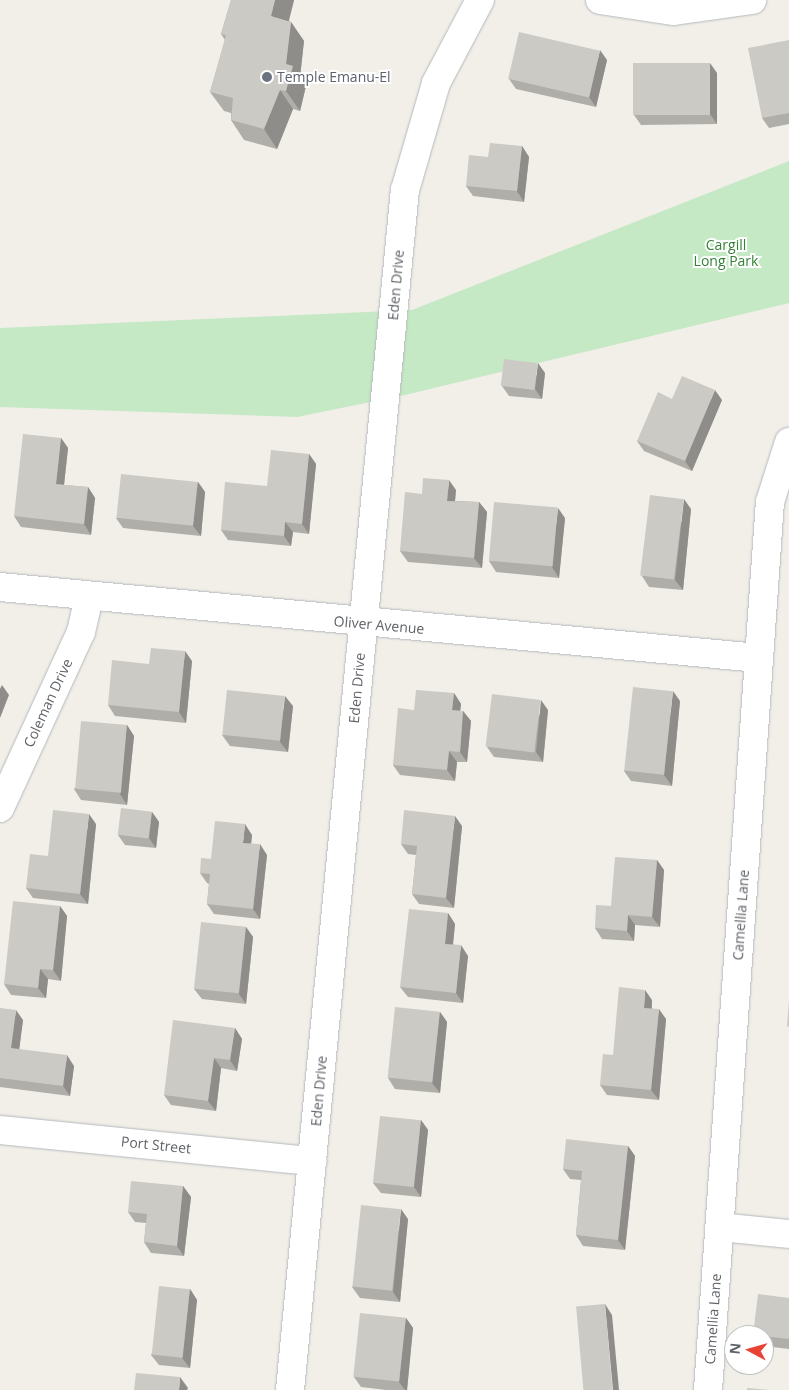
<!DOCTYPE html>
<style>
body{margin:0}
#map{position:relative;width:789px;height:1390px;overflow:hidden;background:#f1efe8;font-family:"Open Sans",sans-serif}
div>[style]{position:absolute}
.green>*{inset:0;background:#c5e8c5}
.roads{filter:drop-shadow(0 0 1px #b5b8bc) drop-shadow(0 0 1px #b5b8bc)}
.minor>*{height:28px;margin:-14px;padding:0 14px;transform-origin:14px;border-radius:14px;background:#fff}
.wall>*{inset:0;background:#afaea9}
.shaded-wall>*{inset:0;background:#8f8d8a}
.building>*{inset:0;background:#cccac5;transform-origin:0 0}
.dots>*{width:14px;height:14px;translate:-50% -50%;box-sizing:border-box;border:2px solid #fff;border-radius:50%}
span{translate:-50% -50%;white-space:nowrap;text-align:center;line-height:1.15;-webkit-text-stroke:4px #fff;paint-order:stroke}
.worship-label{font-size:14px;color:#5b616d}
.left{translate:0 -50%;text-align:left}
.park-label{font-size:14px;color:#348238}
.street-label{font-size:14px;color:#5f6368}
.north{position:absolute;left:724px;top:1325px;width:50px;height:50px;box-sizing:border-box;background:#fff;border:1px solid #bfc1c3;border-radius:50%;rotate:276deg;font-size:14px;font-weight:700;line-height:20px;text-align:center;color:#5f6368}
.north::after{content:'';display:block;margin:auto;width:18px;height:22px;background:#ea4335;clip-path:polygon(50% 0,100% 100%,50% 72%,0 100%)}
</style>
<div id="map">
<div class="green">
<div style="clip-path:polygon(789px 161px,789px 303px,405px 395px,297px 417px,0 407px,0 328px,412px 310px)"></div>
</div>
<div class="roads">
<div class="minor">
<div style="left:600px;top:0;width:75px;rotate:8.5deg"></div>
<div style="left:674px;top:11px;width:79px;rotate:-8deg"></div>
<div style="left:0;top:587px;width:761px;rotate:5.35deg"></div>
<div style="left:0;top:808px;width:194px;rotate:-65.3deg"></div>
<div style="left:81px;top:632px;width:36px;rotate:-77deg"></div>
<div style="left:0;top:1130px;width:314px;rotate:5.7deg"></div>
<div style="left:720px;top:1227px;width:69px;rotate:5.8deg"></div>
<div style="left:290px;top:1390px;width:1205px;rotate:-84.53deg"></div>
<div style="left:405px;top:190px;width:111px;rotate:-73.8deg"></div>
<div style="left:436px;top:83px;width:94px;rotate:-62.1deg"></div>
<div style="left:708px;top:1390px;width:890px;rotate:-86.01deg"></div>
<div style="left:770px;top:502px;width:63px;rotate:-72.4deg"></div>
</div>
</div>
<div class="wall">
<div style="clip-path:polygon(231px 0,294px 0,289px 21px,291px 22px,304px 41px,300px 77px,306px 86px,300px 111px,293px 109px,277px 149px,244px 140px,231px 120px,231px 113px,224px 111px,210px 92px,225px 40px,221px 34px)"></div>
<div style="clip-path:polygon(789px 40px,789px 124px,769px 128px,762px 118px)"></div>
<div style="clip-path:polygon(607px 60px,596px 107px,516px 89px,509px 79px)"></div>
<div style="clip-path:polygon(717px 73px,717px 124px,641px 125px,634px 115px)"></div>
<div style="clip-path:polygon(522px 146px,529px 157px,524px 202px,473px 196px,466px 186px,488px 157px)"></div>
<div style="clip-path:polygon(545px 373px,542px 399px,509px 396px,502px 386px)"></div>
<div style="clip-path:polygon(672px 399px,722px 400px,692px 471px,644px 451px,637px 441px)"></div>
<div style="clip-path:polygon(61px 438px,68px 448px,64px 485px,88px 487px,95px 498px,91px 535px,21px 527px,14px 516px)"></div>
<div style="clip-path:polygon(309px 454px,316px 464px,309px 534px,293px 532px,291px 546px,228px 540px,221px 530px,267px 486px)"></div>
<div style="clip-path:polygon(198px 482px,205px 492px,201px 536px,123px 528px,116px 518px)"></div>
<div style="clip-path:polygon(456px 490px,455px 501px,479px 502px,487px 512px,482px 568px,408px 562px,400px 551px,422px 494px)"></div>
<div style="clip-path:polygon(691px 509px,683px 590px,649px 587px,642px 576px)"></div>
<div style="clip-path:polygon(565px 518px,559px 578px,496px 572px,489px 561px)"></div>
<div style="clip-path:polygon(192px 661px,186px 723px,115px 716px,108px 705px,149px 664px)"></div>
<div style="clip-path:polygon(454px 693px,461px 704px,460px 711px,463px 711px,471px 721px,467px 762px,457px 762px,455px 781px,400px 775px,393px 765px,414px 710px)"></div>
<div style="clip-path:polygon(680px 701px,672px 786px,631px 781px,624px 771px)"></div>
<div style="clip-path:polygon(293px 706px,288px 752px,230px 746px,222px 735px)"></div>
<div style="clip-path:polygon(548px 710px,543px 762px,494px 757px,487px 747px)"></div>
<div style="clip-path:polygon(127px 725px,134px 736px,127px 805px,81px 800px,74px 789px)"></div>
<div style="clip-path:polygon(152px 812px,159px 822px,156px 848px,125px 845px,118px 835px)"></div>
<div style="clip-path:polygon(96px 824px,88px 904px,33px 898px,26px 888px,48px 856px)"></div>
<div style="clip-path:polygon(462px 826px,454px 908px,419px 904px,412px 894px,416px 855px,408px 854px,401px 844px)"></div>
<div style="clip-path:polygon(252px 835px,251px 844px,267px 855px,260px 919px,214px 914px,207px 904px,209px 884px,207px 883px,200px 873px,211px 859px)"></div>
<div style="clip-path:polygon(657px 860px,664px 870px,660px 927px,635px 925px,634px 941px,602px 939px,595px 928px,611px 906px)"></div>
<div style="clip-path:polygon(60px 906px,67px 916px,61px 981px,48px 979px,46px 998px,11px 995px,4px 984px)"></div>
<div style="clip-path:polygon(448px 913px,455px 924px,453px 944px,468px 956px,463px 1003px,408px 997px,400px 987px)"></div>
<div style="clip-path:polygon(246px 927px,253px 937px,246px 1004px,202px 999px,194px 989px)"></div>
<div style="clip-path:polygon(652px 1000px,652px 1008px,666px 1019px,659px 1100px,607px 1095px,600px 1085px,613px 1055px)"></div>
<div style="clip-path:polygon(0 1008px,23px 1020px,19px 1049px,74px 1066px,70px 1096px,0 1087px)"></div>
<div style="clip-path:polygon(440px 1012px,447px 1022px,440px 1093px,395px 1089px,388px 1078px)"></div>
<div style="clip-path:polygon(235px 1028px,242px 1039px,237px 1071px,221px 1068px,216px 1111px,171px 1105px,164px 1095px)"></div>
<div style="clip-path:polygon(421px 1120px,428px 1130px,421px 1197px,381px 1193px,373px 1183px)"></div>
<div style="clip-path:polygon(628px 1146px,635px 1156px,625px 1250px,583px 1246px,576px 1235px,581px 1180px,570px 1179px,563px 1169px)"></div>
<div style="clip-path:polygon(183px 1186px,191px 1197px,184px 1256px,151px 1253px,144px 1242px,146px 1223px,135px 1222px,128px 1212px)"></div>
<div style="clip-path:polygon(408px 1219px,400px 1302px,360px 1298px,352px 1287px)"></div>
<div style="clip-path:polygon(190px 1289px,197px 1300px,190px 1368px,159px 1365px,151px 1355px)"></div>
<div style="clip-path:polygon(789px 1298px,789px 1349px,764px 1346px,764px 1335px)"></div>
<div style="clip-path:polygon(406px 1318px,413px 1328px,407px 1390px,386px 1390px,361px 1387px,354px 1377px)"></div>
</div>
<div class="shaded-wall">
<div style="clip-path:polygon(275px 0,294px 0,285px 35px,271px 16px)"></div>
<div style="clip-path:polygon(291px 22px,304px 41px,300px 77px,306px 86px,300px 111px,286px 91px,286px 64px)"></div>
<div style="clip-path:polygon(600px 50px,607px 60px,596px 107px,589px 97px)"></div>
<div style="clip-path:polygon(710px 63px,717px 73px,717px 124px,710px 114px)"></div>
<div style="clip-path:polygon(280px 90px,293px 109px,277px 149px,264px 129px)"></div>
<div style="clip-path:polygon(522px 146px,529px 157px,524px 202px,517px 191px)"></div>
<div style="clip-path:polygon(538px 363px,545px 373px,542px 399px,535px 389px)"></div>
<div style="clip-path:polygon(715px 390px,722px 400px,692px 471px,685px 461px)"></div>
<div style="clip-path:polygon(61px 438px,68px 448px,63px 494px,56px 484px)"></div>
<div style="clip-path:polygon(309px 454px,316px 464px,309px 534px,302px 524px)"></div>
<div style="clip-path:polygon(449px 480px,456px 490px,454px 511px,447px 501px)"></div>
<div style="clip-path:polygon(198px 482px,205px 492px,201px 536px,193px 526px)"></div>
<div style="clip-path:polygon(88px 487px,95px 498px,91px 535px,84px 524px)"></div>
<div style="clip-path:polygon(684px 499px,691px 509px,683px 590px,675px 580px)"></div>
<div style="clip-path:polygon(479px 502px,487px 512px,482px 568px,474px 558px)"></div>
<div style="clip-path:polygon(558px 508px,565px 518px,559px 578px,552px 567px)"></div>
<div style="clip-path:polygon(285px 522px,293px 532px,291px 546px,284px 536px)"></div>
<div style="clip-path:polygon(185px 651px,192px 661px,186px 723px,179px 712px)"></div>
<div style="clip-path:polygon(2px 685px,9px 695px,0 718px,0 689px)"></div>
<div style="clip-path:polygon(673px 691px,680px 701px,672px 786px,664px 775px)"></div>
<div style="clip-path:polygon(454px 693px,461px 704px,459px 721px,452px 710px)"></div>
<div style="clip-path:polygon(285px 696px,293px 706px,288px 752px,280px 742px)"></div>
<div style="clip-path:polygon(541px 700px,548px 710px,543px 762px,536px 752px)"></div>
<div style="clip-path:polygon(463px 711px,471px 721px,467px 762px,460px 752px)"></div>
<div style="clip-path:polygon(127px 725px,134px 736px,127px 805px,120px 794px)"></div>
<div style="clip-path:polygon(449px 751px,457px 762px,455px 781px,447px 770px)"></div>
<div style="clip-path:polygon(152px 812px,159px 822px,156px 848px,149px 838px)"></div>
<div style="clip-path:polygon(89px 814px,96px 824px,88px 904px,80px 894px)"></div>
<div style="clip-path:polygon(455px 816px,462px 826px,454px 908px,446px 898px)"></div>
<div style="clip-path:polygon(245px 824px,252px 835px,250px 853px,243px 843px)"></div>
<div style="clip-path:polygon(260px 844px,267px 855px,260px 919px,253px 909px)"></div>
<div style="clip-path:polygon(657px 860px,664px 870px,660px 927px,652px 917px)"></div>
<div style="clip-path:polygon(60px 906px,67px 916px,61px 981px,53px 970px)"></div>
<div style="clip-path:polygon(448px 913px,455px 924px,452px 954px,445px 944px)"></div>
<div style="clip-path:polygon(628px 915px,635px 925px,634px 941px,627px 931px)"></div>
<div style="clip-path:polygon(246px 927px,253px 937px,246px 1004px,239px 994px)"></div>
<div style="clip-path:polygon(461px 945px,468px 956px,463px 1003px,456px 993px)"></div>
<div style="clip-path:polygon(40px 969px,48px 979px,46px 998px,38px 988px)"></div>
<div style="clip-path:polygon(645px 990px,652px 1000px,651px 1018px,644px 1008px)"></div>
<div style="clip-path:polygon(659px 1009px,666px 1019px,659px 1100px,651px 1090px)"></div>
<div style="clip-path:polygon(16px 1010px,23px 1020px,18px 1059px,11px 1048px)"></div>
<div style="clip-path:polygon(440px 1012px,447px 1022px,440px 1093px,432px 1083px)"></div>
<div style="clip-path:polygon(235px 1028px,242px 1039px,237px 1071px,230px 1060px)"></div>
<div style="clip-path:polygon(67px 1055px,74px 1066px,70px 1096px,63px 1086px)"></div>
<div style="clip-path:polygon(214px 1058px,221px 1068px,216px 1111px,208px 1101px)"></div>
<div style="clip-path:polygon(421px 1120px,428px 1130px,421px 1197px,414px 1187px)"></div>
<div style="clip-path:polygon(628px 1146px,635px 1156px,625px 1250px,618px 1240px)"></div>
<div style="clip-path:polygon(183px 1186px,191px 1197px,184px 1256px,177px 1246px)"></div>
<div style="clip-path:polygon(401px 1209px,408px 1219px,400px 1302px,393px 1292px)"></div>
<div style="clip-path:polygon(190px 1289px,197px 1300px,190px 1368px,182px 1358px)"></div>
<div style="clip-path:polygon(605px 1304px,612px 1315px,619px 1390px,613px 1390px)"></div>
<div style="clip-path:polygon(406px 1318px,413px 1328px,407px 1390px,405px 1390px,399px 1382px)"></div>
<div style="clip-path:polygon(180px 1377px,188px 1388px,187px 1390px,179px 1390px)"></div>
</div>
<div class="building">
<div style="clip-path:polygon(231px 0,275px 0,271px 16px,291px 22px,286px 64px,293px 66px,286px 91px,280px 90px,264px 129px,231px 120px,233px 98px,210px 92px,226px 35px,221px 34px)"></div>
<div style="left:519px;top:32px;width:83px;height:48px;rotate:13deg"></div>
<div style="clip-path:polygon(789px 40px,789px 113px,762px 118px,748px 48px)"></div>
<div style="left:633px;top:63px;width:77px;height:52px"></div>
<div style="clip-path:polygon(490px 143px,522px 146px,517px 191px,466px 186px,469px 155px,488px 157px)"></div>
<div style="left:504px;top:359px;width:34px;height:27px;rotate:7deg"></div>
<div style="clip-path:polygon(682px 376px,715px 390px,685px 461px,637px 441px,658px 392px,672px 399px)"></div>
<div style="clip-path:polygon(23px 434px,61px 438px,56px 484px,88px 487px,84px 524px,14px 516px)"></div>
<div style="clip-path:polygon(271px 450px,309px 454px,302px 524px,285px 522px,284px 536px,221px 530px,225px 482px,267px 486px)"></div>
<div style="left:121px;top:474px;width:77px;height:44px;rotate:6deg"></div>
<div style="clip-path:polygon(423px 478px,449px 480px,447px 501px,479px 502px,474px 558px,400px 551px,405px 492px,422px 494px)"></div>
<div style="left:650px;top:495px;width:34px;height:81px;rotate:7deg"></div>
<div style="left:494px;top:502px;width:64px;height:59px;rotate:5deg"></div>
<div style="clip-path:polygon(151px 648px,185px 651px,179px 712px,108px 705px,112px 660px,149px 664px)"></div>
<div style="left:633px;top:687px;width:40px;height:84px;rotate:6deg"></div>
<div style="left:227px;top:690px;width:58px;height:45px;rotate:6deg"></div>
<div style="clip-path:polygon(416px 690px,454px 693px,452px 710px,463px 711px,460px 752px,449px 751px,447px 770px,393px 765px,398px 708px,414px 710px)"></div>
<div style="left:492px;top:694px;width:49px;height:53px;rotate:7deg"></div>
<div style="left:81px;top:721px;width:46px;height:68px;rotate:5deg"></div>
<div style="left:121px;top:808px;width:31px;height:27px;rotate:7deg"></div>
<div style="clip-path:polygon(53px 810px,89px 814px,80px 894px,26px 888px,30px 854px,48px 856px)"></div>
<div style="clip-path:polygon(404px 810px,455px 816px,446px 898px,412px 894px,417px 846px,401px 844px)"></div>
<div style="clip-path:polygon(215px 821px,245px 824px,243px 843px,260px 844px,253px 909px,207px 904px,210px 874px,200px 873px,201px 858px,211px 859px)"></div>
<div style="clip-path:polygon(615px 857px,657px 860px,652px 917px,628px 915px,627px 931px,595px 928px,596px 905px,611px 906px)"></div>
<div style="clip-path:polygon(13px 901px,60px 906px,53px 970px,40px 969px,38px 988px,4px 984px)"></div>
<div style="clip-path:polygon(409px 909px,448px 913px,445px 944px,461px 945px,456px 993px,400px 987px)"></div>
<div style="left:201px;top:922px;width:45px;height:67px;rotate:6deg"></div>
<div style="clip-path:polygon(619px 987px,645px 990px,644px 1008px,659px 1009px,651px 1090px,600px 1085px,603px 1054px,613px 1055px)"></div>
<div style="clip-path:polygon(789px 1000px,789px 1027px,787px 1026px)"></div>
<div style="left:395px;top:1007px;width:45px;height:71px;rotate:6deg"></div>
<div style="clip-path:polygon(0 1008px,16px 1010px,11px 1048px,67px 1055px,63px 1086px,0 1078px)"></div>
<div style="clip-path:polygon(173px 1020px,235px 1028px,230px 1060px,214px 1058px,208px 1101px,164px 1095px)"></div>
<div style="left:380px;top:1116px;width:41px;height:67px;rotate:6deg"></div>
<div style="clip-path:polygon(566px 1139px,628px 1146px,618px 1240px,576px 1235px,582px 1171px,563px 1169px)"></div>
<div style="clip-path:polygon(131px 1181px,183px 1186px,177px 1246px,144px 1242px,147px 1214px,128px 1212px)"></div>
<div style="left:361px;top:1205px;width:40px;height:82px;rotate:6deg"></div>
<div style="left:159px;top:1286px;width:31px;height:69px;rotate:6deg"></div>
<div style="clip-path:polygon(758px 1294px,789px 1298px,789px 1339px,764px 1336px,764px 1335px,753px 1335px)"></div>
<div style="left:605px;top:1304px;width:86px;height:29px;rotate:85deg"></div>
<div style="left:360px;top:1313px;width:46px;height:64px;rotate:6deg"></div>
<div style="clip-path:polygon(136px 1373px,180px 1377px,179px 1390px,134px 1390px)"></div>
<div style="clip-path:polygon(747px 1388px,770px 1390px,747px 1390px)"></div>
</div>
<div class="dots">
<div style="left:267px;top:77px;background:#6b7280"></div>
</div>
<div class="worship-label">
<span class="left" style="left:277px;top:77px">Temple Emanu-El</span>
</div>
<div class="park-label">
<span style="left:726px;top:253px">Cargill<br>Long Park</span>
</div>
<div class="street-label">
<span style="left:396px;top:285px;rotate:-85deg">Eden Drive</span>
<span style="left:379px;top:625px;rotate:5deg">Oliver Avenue</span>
<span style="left:357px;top:688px;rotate:-85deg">Eden Drive</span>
<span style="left:48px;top:703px;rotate:-65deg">Coleman Drive</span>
<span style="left:741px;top:915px;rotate:-86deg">Camellia Lane</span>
<span style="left:319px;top:1091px;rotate:-85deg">Eden Drive</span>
<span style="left:156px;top:1145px;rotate:6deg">Port Street</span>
<span style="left:713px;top:1319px;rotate:-86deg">Camellia Lane</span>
</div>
<div class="north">N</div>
</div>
